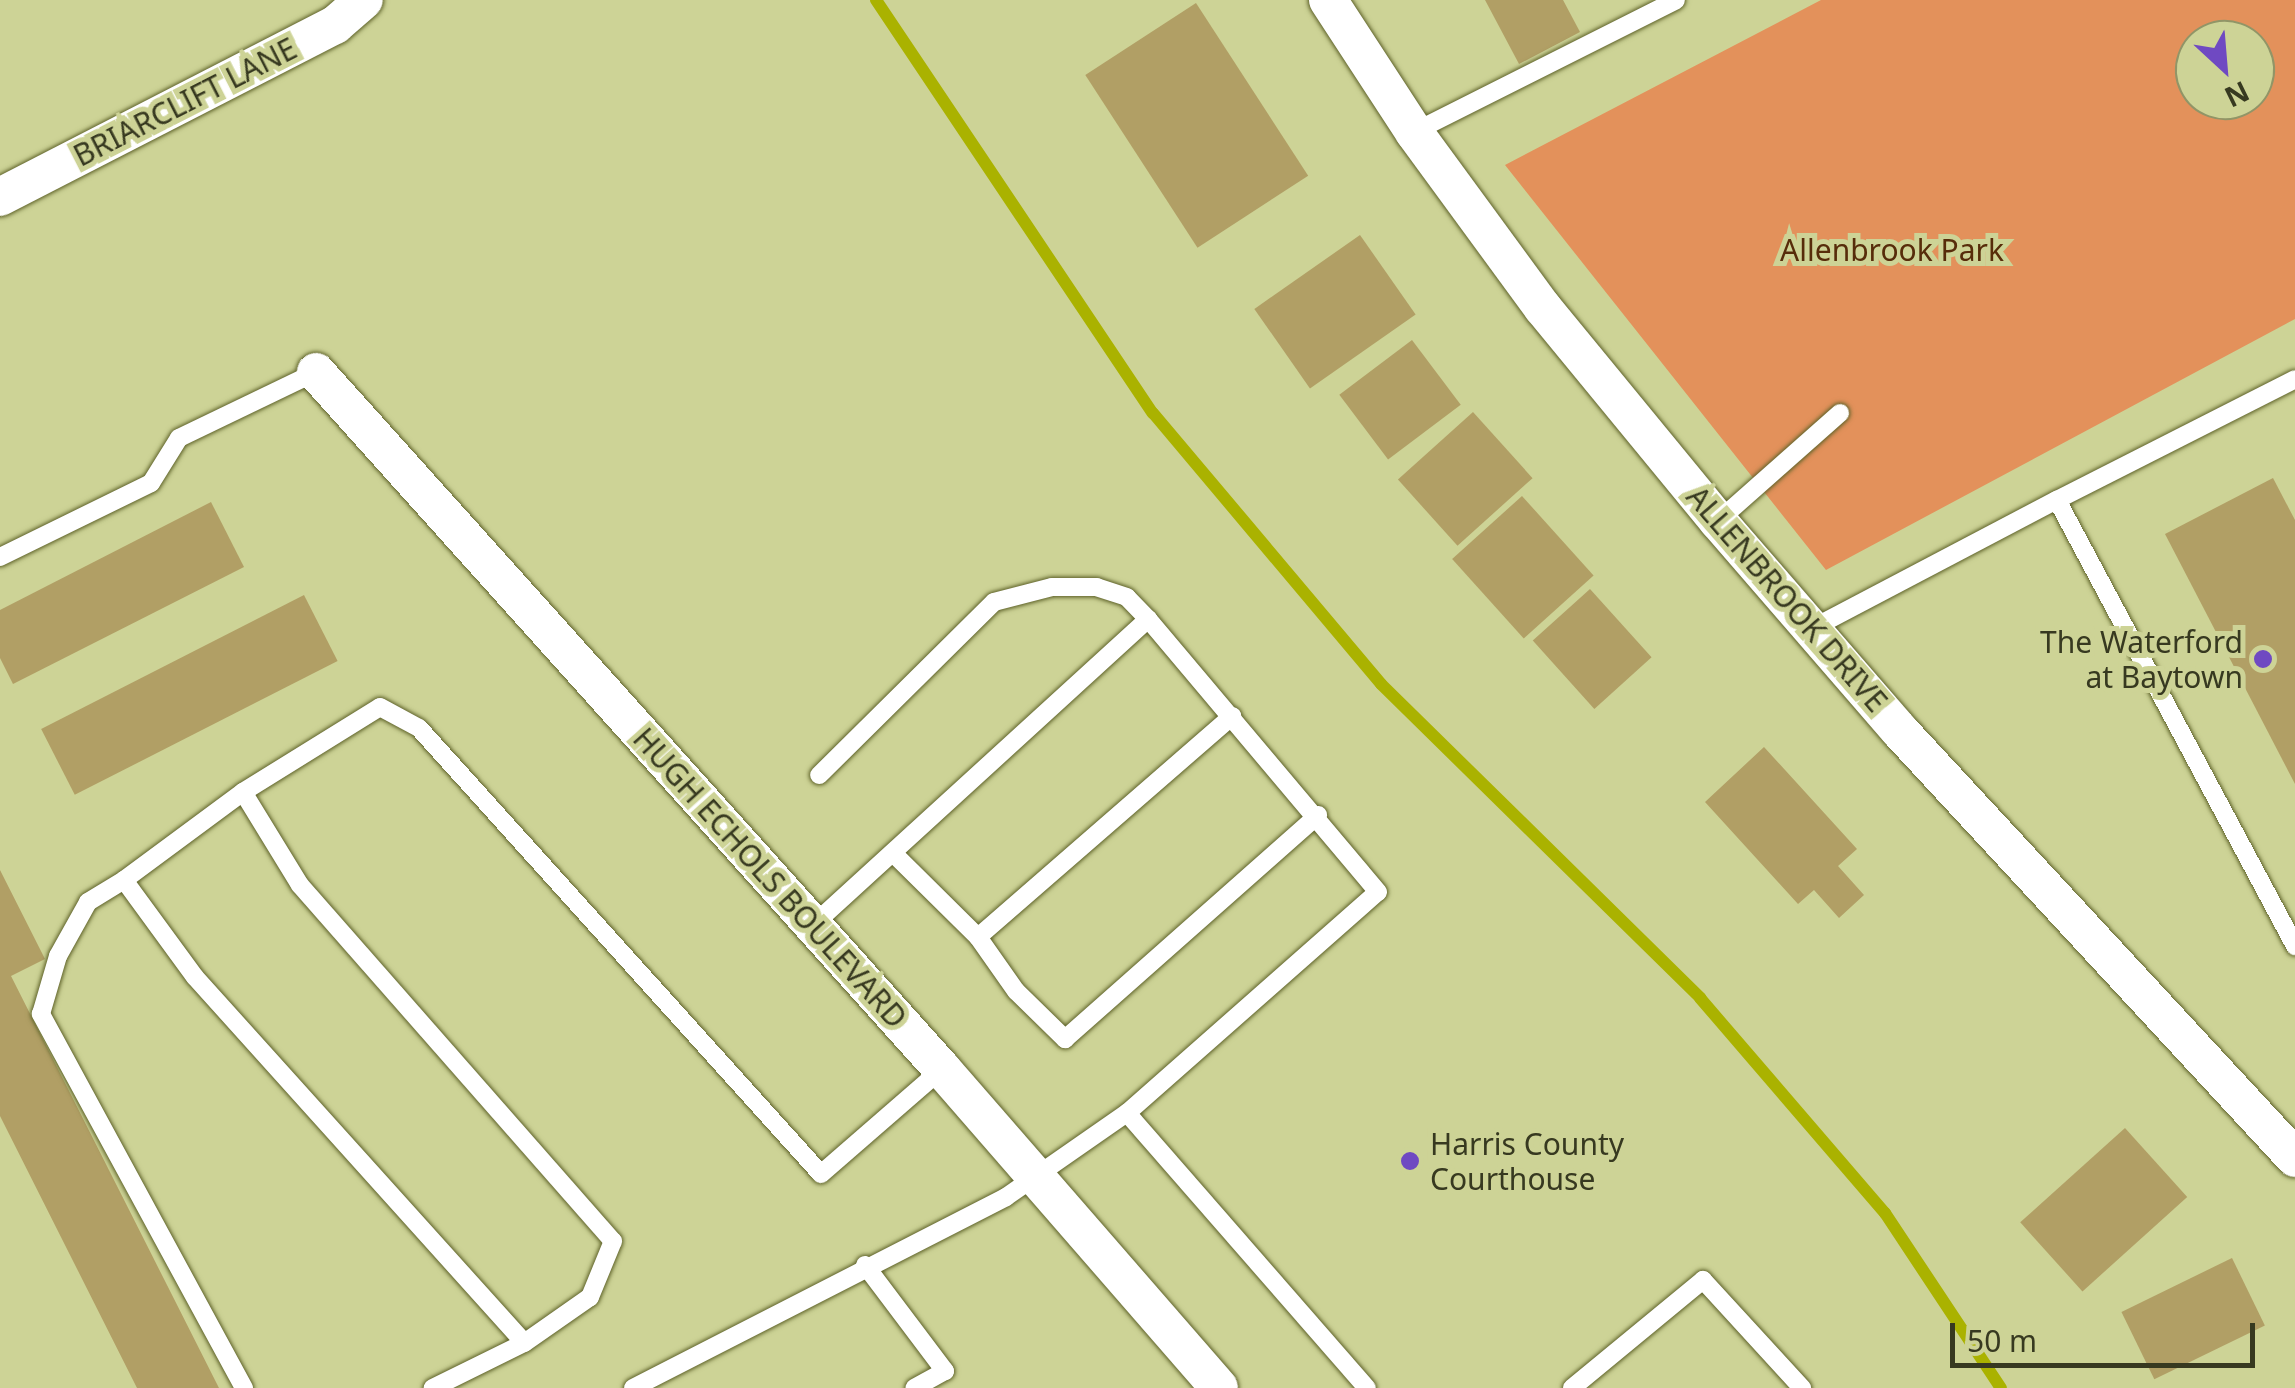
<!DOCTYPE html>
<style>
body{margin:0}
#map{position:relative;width:2295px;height:1388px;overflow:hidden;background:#cdd396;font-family:"Noto Sans",sans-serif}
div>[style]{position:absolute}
.green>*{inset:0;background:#e3915b}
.stream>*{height:12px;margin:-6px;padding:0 6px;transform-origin:6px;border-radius:6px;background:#aab200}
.building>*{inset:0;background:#b19f65;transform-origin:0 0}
.roads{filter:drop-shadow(0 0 2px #5e6229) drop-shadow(0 0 2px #5e6229)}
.service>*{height:18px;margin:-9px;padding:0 9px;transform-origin:9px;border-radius:9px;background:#fff}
.minor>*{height:38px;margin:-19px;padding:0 19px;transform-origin:19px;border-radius:19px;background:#fff}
.dots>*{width:28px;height:28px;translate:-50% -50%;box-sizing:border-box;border:5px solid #cdd396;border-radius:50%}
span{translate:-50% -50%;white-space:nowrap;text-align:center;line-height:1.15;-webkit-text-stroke:10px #cdd396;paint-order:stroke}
.street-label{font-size:30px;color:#373920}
.park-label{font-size:30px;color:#572c0a}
.poi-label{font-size:30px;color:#373920}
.right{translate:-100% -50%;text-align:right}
.left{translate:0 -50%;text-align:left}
.north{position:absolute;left:2175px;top:20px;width:100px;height:100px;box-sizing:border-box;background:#cdd396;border:2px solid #919567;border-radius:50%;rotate:154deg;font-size:28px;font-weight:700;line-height:40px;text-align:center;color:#373920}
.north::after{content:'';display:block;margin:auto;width:35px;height:45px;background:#6f49c2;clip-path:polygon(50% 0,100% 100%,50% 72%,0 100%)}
.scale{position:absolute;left:1950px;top:1323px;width:305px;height:45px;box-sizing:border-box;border:5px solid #373920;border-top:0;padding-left:12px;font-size:30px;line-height:35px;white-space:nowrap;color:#373920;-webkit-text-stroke:8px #cdd396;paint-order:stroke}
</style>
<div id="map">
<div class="green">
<div style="clip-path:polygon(evenodd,1821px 0,2295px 0,2295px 319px,1826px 570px,1505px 165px,1821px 0,2195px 40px,2255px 40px,2255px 100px,2195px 100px,2195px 40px)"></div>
</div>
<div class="stream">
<div style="left:876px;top:0;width:497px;rotate:56.2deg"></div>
<div style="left:1153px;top:413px;width:354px;rotate:49.9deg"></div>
<div style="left:1381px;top:684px;width:448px;rotate:44.5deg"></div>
<div style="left:1700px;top:998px;width:284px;rotate:49.3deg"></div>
<div style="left:1885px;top:1213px;width:210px;rotate:56.5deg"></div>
</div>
<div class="building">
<div style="clip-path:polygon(1485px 0,1563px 0,1580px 32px,1519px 64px)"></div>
<div style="left:1196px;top:3px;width:206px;height:132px;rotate:57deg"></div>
<div style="left:1360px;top:235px;width:97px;height:129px;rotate:55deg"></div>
<div style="left:1412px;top:340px;width:81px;height:91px;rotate:53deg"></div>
<div style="left:1473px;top:412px;width:89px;height:101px;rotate:48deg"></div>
<div style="clip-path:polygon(2273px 478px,2295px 520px,2295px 784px,2165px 534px)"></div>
<div style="left:1522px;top:496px;width:107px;height:94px;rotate:48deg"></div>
<div style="clip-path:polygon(211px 502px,244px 567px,13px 684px,0 658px,0 610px)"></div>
<div style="left:1590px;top:589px;width:92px;height:77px;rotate:48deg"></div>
<div style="left:304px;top:595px;width:74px;height:295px;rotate:63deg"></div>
<div style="clip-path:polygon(1764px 747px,1857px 849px,1838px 866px,1864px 895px,1839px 918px,1814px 890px,1798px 904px,1705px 802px)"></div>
<div style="clip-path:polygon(0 870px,45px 959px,11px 976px,219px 1388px,137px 1388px,0 1116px)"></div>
<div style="left:2125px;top:1128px;width:93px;height:141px;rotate:48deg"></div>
<div style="left:2232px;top:1258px;width:75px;height:123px;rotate:64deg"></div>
</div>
<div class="roads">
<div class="service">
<div style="left:1414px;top:132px;width:293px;rotate:-26.7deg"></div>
<div style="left:2057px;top:500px;width:267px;rotate:-26.9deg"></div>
<div style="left:1718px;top:521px;width:163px;rotate:-41.5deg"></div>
<div style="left:0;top:557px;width:168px;rotate:-26.1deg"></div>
<div style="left:151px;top:483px;width:53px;rotate:-58.1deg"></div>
<div style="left:179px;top:438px;width:152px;rotate:-25.7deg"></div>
<div style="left:1811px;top:629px;width:278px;rotate:-27.7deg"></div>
<div style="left:2057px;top:500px;width:506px;rotate:61.91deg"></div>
<div style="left:243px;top:792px;width:109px;rotate:58.5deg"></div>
<div style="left:300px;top:885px;width:474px;rotate:48.7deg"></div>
<div style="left:613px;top:1241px;width:61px;rotate:112.3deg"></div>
<div style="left:590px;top:1297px;width:80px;rotate:145.1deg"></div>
<div style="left:893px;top:853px;width:120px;rotate:44.7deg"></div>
<div style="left:978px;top:937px;width:337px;rotate:-41deg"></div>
<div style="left:124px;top:880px;width:148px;rotate:-36.5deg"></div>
<div style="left:243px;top:792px;width:161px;rotate:-31.8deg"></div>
<div style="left:380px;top:707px;width:44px;rotate:28.3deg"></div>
<div style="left:419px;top:728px;width:600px;rotate:47.97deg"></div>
<div style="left:821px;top:1174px;width:160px;rotate:-41deg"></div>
<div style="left:813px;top:925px;width:454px;rotate:-42.4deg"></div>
<div style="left:1148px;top:619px;width:30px;rotate:-134deg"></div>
<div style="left:1127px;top:597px;width:32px;rotate:-162deg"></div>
<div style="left:1097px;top:587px;width:45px;rotate:180deg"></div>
<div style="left:1052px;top:587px;width:60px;rotate:165.5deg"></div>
<div style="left:994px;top:602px;width:246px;rotate:135.3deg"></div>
<div style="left:978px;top:937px;width:66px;rotate:54.9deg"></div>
<div style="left:1016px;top:991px;width:69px;rotate:44.4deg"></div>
<div style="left:1065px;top:1039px;width:338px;rotate:-41.5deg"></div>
<div style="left:1127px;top:1113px;width:365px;rotate:48.9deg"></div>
<div style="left:865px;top:1265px;width:133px;rotate:53deg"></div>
<div style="left:945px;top:1371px;width:35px;rotate:151deg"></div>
<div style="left:244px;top:1388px;width:426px;rotate:-118.5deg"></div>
<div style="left:41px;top:1014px;width:60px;rotate:-73.7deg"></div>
<div style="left:58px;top:956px;width:62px;rotate:-60.9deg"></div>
<div style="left:88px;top:902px;width:42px;rotate:-31.4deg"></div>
<div style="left:124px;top:880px;width:120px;rotate:53.8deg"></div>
<div style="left:195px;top:977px;width:492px;rotate:48deg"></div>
<div style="left:524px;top:1343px;width:102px;rotate:153.7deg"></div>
<div style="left:633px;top:1388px;width:419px;rotate:-27.1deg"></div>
<div style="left:1006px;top:1197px;width:147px;rotate:-34.8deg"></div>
<div style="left:1127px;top:1113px;width:334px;rotate:-41.4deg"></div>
<div style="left:1378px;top:892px;width:357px;rotate:-130.1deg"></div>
<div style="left:1572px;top:1388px;width:170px;rotate:-39.5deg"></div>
<div style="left:1703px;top:1280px;width:147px;rotate:47.5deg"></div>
</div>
<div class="minor">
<div style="left:1328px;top:0;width:158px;rotate:56.9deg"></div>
<div style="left:1414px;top:132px;width:218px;rotate:53.8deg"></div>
<div style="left:1543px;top:308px;width:276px;rotate:50.6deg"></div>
<div style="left:1718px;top:521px;width:276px;rotate:49.1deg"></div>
<div style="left:1899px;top:730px;width:583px;rotate:47.22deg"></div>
<div style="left:0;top:197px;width:377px;rotate:-27.2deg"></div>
<div style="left:335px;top:25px;width:38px;rotate:-41deg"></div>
<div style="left:316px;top:372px;width:937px;rotate:48.07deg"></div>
<div style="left:942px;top:1069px;width:422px;rotate:49deg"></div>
</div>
</div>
<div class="dots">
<div style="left:2263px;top:659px;background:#6f49c2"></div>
<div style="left:1410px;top:1161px;background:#6f49c2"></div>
</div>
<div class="street-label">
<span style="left:185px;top:102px;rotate:-27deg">BRIARCLIFT LANE</span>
<span style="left:1787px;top:599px;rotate:49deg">ALLENBROOK DRIVE</span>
<span style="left:770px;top:878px;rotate:48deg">HUGH ECHOLS BOULEVARD</span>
</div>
<div class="park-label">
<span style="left:1892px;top:250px">Allenbrook Park</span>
</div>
<div class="poi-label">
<span class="right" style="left:2243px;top:659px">The Waterford<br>at Baytown</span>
<span class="left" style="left:1430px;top:1161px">Harris County<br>Courthouse</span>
</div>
<div class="north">N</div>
<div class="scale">50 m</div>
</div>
